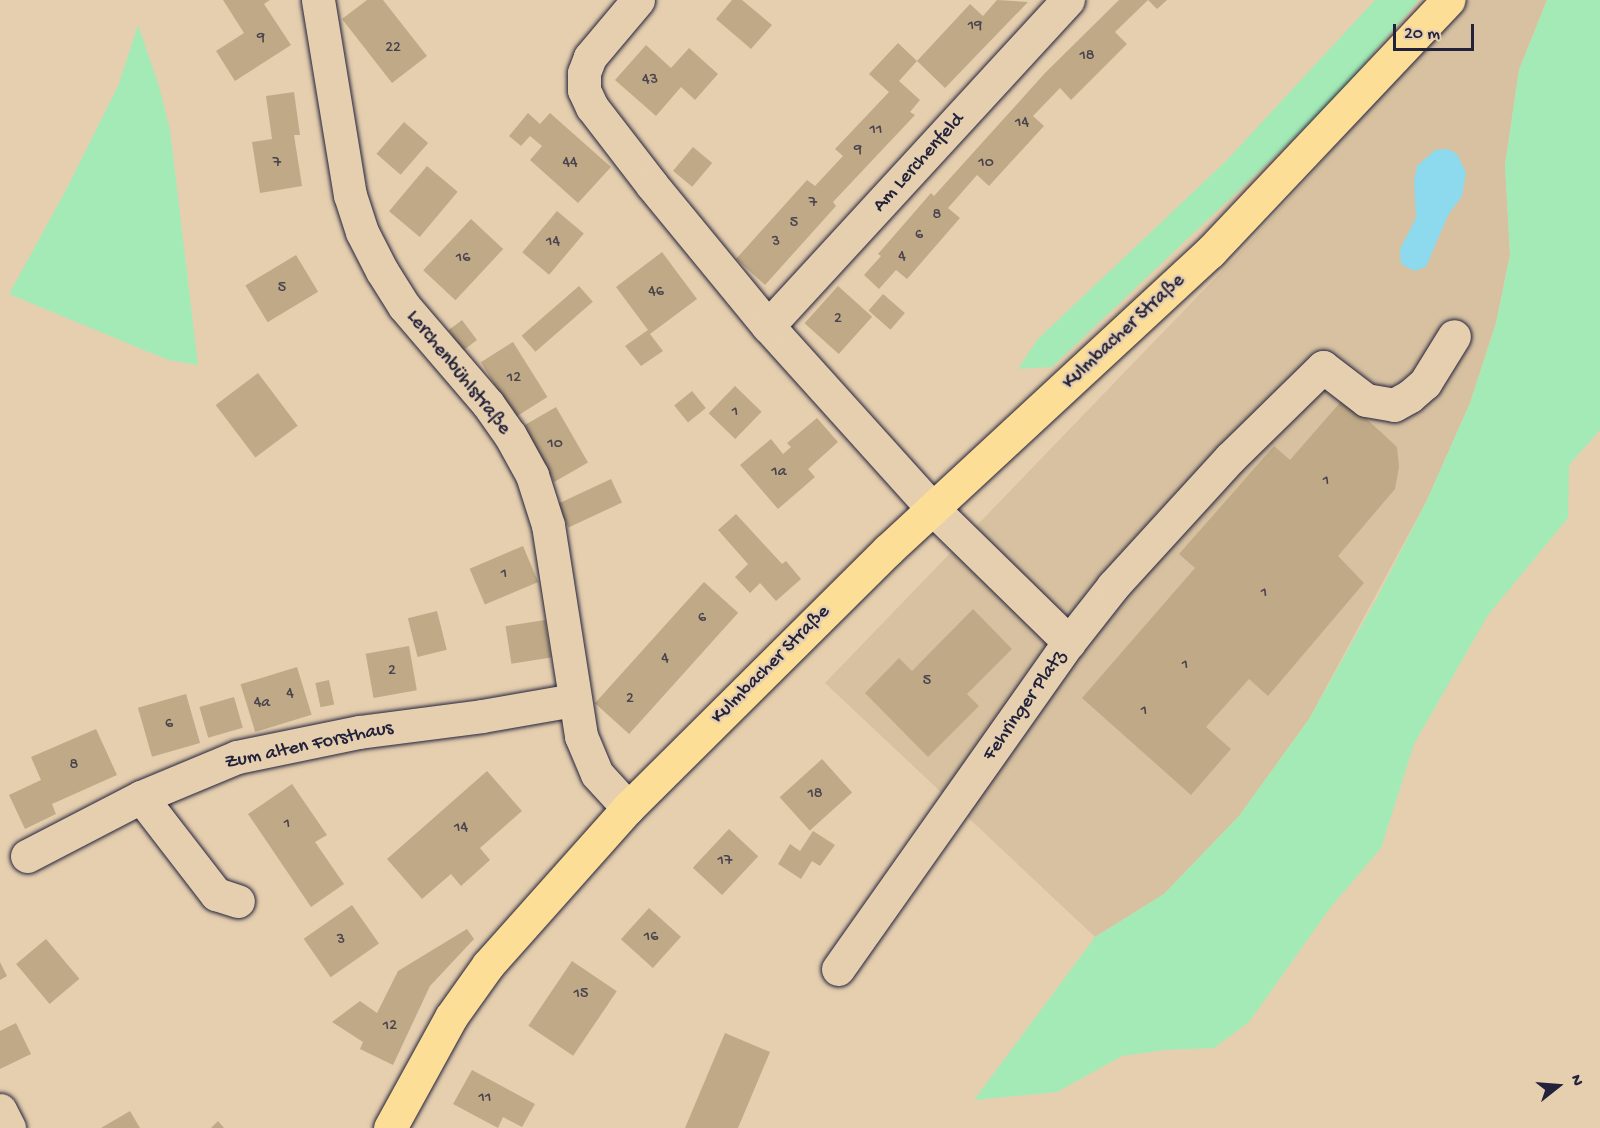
<!DOCTYPE html>
<meta charset="utf-8">
<style>
body{margin:0}
#map{position:relative;width:1600px;height:1128px;overflow:hidden;background:#e6cfaf;font-family:"Gochi Hand",sans-serif}
div>[style]{position:absolute}
.built>*{inset:0;background:#d7c1a1}
.green>*{inset:0;background:#a4eab6}
.water>*{inset:0;background:#8dd9ed}
.building>*{inset:0;background:#c0a986;transform-origin:0 0}
.roads{filter:drop-shadow(0 0 2px #22223b) drop-shadow(0 0 2px #22223b)}
.minor>*{height:33px;margin:-16.5px;padding:0 16.5px;transform-origin:16.5px;border-radius:16.5px;background:#e6cfaf}
.major>*{height:33px;margin:-16.5px;padding:0 16.5px;transform-origin:16.5px;border-radius:16.5px;background:#fdde96}
span{translate:-50% -50%;white-space:nowrap;text-align:center;line-height:1.15;-webkit-text-stroke:5px #e6cfaf;paint-order:stroke}
.number-label{font-size:16px;color:#4a444e}
.number-label span{-webkit-text-stroke-width:0}
.street-label{font-size:20px;color:#22223b}
.north{position:absolute;left:1528px;top:1056px;width:60px;height:60px;-webkit-text-stroke:4px #e6cfaf;paint-order:stroke;rotate:73deg;font-size:16px;font-weight:700;line-height:24px;text-align:center;color:#22223b}
.north::after{content:'';display:block;margin:auto;width:21px;height:27px;background:#22223b;clip-path:polygon(50% 0,100% 100%,50% 72%,0 100%)}
.scale{position:absolute;left:1393px;top:24px;width:81px;height:27px;box-sizing:border-box;border:3px solid #22223b;border-top:0;padding-left:8px;font-size:18px;line-height:21px;white-space:nowrap;color:#22223b;-webkit-text-stroke:4px #e6cfaf;paint-order:stroke}
</style>
<div id="map">
<div class="built">
<div style="clip-path:polygon(1467px 0,1547px 0,1519px 70px,1505px 165px,1510px 255px,1496px 323px,1470px 403px,1427px 500px,1309px 719px,1239px 816px,1164px 894px,1095px 937px,825px 683px,1249px 243px)"></div>
</div>
<div class="green">
<div style="clip-path:polygon(1375px 0,1419px 0,1328px 106px,1052px 367px,1018px 369px,1037px 340px,1226px 161px)"></div>
<div style="clip-path:polygon(1547px 0,1600px 0,1600px 430px,1569px 465px,1568px 518px,1488px 615px,1414px 744px,1381px 848px,1330px 908px,1249px 1022px,1214px 1048px,1164px 1050px,1122px 1056px,1057px 1092px,974px 1100px,1095px 937px,1164px 894px,1239px 816px,1309px 719px,1378px 596px,1427px 500px,1470px 403px,1496px 323px,1510px 255px,1505px 165px,1519px 70px)"></div>
<div style="clip-path:polygon(138px 25px,159px 86px,170px 130px,198px 365px,169px 360px,146px 351px,9px 294px,66px 190px,118px 86px)"></div>
</div>
<div class="water">
<div style="clip-path:polygon(1448px 149px,1457px 154px,1466px 173px,1462px 196px,1448px 215px,1426px 267px,1414px 271px,1401px 264px,1400px 249px,1416px 218px,1414px 181px,1417px 166px,1435px 150px)"></div>
</div>
<div class="building">
<div style="clip-path:polygon(223px 0,270px 0,264px 4px,291px 45px,235px 81px,216px 51px,244px 33px)"></div>
<div style="clip-path:polygon(367px 0,383px 0,427px 56px,392px 83px,342px 19px)"></div>
<div style="clip-path:polygon(732px 0,742px 0,772px 25px,751px 49px,716px 19px)"></div>
<div style="clip-path:polygon(997px 0,1028px 2px,945px 88px,917px 61px,970px 4px,983px 16px)"></div>
<div style="clip-path:polygon(1119px 0,1148px 0,1115px 32px,1127px 44px,1071px 100px,1060px 88px,1033px 116px,1044px 126px,989px 186px,977px 175px,948px 208px,960px 218px,907px 279px,896px 270px,879px 289px,864px 275px,881px 256px,878px 254px,931px 193px,934px 196px,1045px 73px)"></div>
<div style="clip-path:polygon(1148px 0,1167px 0,1157px 9px)"></div>
<div style="clip-path:polygon(898px 43px,917px 61px,899px 81px,920px 100px,910px 112px,915px 115px,833px 202px,836px 206px,765px 285px,736px 259px,807px 180px,815px 186px,843px 156px,835px 149px,889px 92px,869px 74px)"></div>
<div style="clip-path:polygon(646px 45px,671px 68px,689px 48px,718px 74px,695px 100px,681px 87px,656px 116px,615px 80px)"></div>
<div style="clip-path:polygon(294px 92px,300px 135px,294px 135px,302px 186px,260px 193px,252px 142px,272px 139px,266px 96px)"></div>
<div style="clip-path:polygon(528px 113px,540px 124px,550px 113px,611px 167px,578px 203px,530px 160px,542px 146px,530px 136px,521px 146px,509px 136px)"></div>
<div style="left:404px;top:122px;width:32px;height:42px;rotate:41deg"></div>
<div style="left:693px;top:147px;width:25px;height:31px;rotate:40deg"></div>
<div style="left:427px;top:166px;width:40px;height:59px;rotate:40deg"></div>
<div style="left:557px;top:211px;width:35px;height:54px;rotate:40deg"></div>
<div style="left:471px;top:219px;width:44px;height:70px;rotate:43deg"></div>
<div style="clip-path:polygon(662px 252px,697px 299px,650px 334px,663px 351px,641px 366px,625px 346px,648px 330px,616px 287px)"></div>
<div style="left:296px;top:255px;width:43px;height:59px;rotate:59deg"></div>
<div style="left:579px;top:286px;width:21px;height:76px;rotate:49deg"></div>
<div style="left:838px;top:286px;width:46px;height:50px;rotate:42deg"></div>
<div style="left:883px;top:294px;width:29px;height:22px;rotate:41deg"></div>
<div style="left:462px;top:320px;width:25px;height:17px;rotate:53deg"></div>
<div style="left:513px;top:342px;width:65px;height:38px;rotate:58deg"></div>
<div style="left:258px;top:373px;width:66px;height:53px;rotate:53deg"></div>
<div style="left:735px;top:386px;width:37px;height:38px;rotate:44deg"></div>
<div style="left:692px;top:391px;width:22px;height:23px;rotate:51deg"></div>
<div style="clip-path:polygon(1344px 398px,1397px 447px,1399px 467px,1395px 489px,1338px 556px,1364px 583px,1268px 696px,1249px 679px,1206px 727px,1231px 749px,1191px 795px,1082px 698px,1195px 568px,1179px 554px,1274px 446px,1290px 460px)"></div>
<div style="left:556px;top:407px;width:64px;height:39px;rotate:60deg"></div>
<div style="clip-path:polygon(817px 418px,838px 442px,808px 469px,815px 477px,778px 509px,740px 465px,771px 439px,783px 454px,791px 447px,787px 443px)"></div>
<div style="left:611px;top:479px;width:26px;height:59px;rotate:65deg"></div>
<div style="clip-path:polygon(736px 514px,782px 564px,786px 561px,801px 579px,776px 601px,760px 583px,750px 593px,735px 577px,748px 564px,718px 530px)"></div>
<div style="left:523px;top:546px;width:39px;height:58px;rotate:67deg"></div>
<div style="left:704px;top:582px;width:46px;height:163px;rotate:42deg"></div>
<div style="clip-path:polygon(973px 609px,1012px 649px,967px 694px,979px 706px,928px 757px,865px 693px,899px 658px,912px 671px)"></div>
<div style="left:437px;top:611px;width:40px;height:30px;rotate:76deg"></div>
<div style="left:545px;top:620px;width:38px;height:40px;rotate:81deg"></div>
<div style="left:409px;top:646px;width:45px;height:44px;rotate:80deg"></div>
<div style="left:297px;top:667px;width:50px;height:59px;rotate:73deg"></div>
<div style="left:329px;top:680px;width:25px;height:14px;rotate:78deg"></div>
<div style="left:186px;top:694px;width:51px;height:50px;rotate:74deg"></div>
<div style="left:234px;top:697px;width:32px;height:36px;rotate:74deg"></div>
<div style="clip-path:polygon(96px 729px,117px 775px,52px 804px,56px 814px,25px 829px,9px 795px,41px 780px,31px 757px)"></div>
<div style="left:822px;top:759px;width:45px;height:57px;rotate:48deg"></div>
<div style="clip-path:polygon(487px 771px,522px 811px,480px 848px,490px 860px,461px 886px,451px 874px,422px 899px,387px 859px)"></div>
<div style="clip-path:polygon(292px 784px,327px 835px,315px 842px,344px 884px,311px 907px,248px 814px)"></div>
<div style="left:729px;top:829px;width:40px;height:53px;rotate:43deg"></div>
<div style="clip-path:polygon(813px 831px,835px 845px,820px 866px,812px 861px,801px 879px,778px 864px,790px 844px,800px 851px)"></div>
<div style="left:352px;top:905px;width:47px;height:59px;rotate:55deg"></div>
<div style="left:649px;top:908px;width:43px;height:42px;rotate:42deg"></div>
<div style="clip-path:polygon(467px 929px,474px 939px,430px 986px,393px 1065px,360px 1049px,363px 1042px,332px 1022px,360px 1001px,377px 1013px,398px 971px)"></div>
<div style="left:46px;top:939px;width:52px;height:39px;rotate:50deg"></div>
<div style="left:572px;top:961px;width:54px;height:78px;rotate:34deg"></div>
<div style="clip-path:polygon(0 962px,7px 976px,0 980px)"></div>
<div style="clip-path:polygon(16px 1023px,31px 1054px,0 1069px,0 1031px)"></div>
<div style="clip-path:polygon(725px 1033px,770px 1052px,738px 1128px,685px 1128px)"></div>
<div style="clip-path:polygon(472px 1070px,535px 1104px,522px 1127px,503px 1117px,498px 1128px,453px 1104px)"></div>
<div style="clip-path:polygon(130px 1111px,140px 1128px,101px 1128px)"></div>
<div style="clip-path:polygon(218px 1121px,224px 1128px,211px 1128px)"></div>
</div>
<div class="roads">
<div class="minor">
<div style="left:318px;top:0;width:198px;rotate:80.7deg"></div>
<div style="left:350px;top:195px;width:39px;rotate:72deg"></div>
<div style="left:362px;top:232px;width:44px;rotate:62.9deg"></div>
<div style="left:382px;top:271px;width:41px;rotate:57.8deg"></div>
<div style="left:404px;top:306px;width:129px;rotate:49.4deg"></div>
<div style="left:488px;top:404px;width:38px;rotate:55deg"></div>
<div style="left:510px;top:435px;width:46px;rotate:61.2deg"></div>
<div style="left:532px;top:475px;width:52px;rotate:72.3deg"></div>
<div style="left:548px;top:525px;width:214px;rotate:81.1deg"></div>
<div style="left:581px;top:736px;width:41px;rotate:67.2deg"></div>
<div style="left:597px;top:774px;width:46px;rotate:47.6deg"></div>
<div style="left:638px;top:0;width:75px;rotate:130.1deg"></div>
<div style="left:590px;top:57px;width:17px;rotate:111deg"></div>
<div style="left:584px;top:73px;width:17px;rotate:90deg"></div>
<div style="left:584px;top:90px;width:19px;rotate:65deg"></div>
<div style="left:592px;top:107px;width:98px;rotate:52.4deg"></div>
<div style="left:652px;top:185px;width:183px;rotate:50.6deg"></div>
<div style="left:768px;top:326px;width:245px;rotate:48deg"></div>
<div style="left:932px;top:508px;width:192px;rotate:44.4deg"></div>
<div style="left:768px;top:326px;width:443px;rotate:-47.4deg"></div>
<div style="left:141px;top:797px;width:123px;rotate:52.3deg"></div>
<div style="left:216px;top:894px;width:23px;rotate:18deg"></div>
<div style="left:27px;top:856px;width:128px;rotate:-27.4deg"></div>
<div style="left:141px;top:797px;width:104px;rotate:-22.6deg"></div>
<div style="left:237px;top:757px;width:125px;rotate:-11.6deg"></div>
<div style="left:359px;top:732px;width:124px;rotate:-7.4deg"></div>
<div style="left:482px;top:716px;width:93px;rotate:-9.9deg"></div>
<div style="left:838px;top:969px;width:400px;rotate:-54.8deg"></div>
<div style="left:1069px;top:642px;width:71px;rotate:-51.8deg"></div>
<div style="left:1113px;top:586px;width:173px;rotate:-47.6deg"></div>
<div style="left:1230px;top:458px;width:130px;rotate:-44.4deg"></div>
<div style="left:1323px;top:367px;width:54px;rotate:37.5deg"></div>
<div style="left:1366px;top:400px;width:28px;rotate:10deg"></div>
<div style="left:1394px;top:405px;width:18px;rotate:-29deg"></div>
<div style="left:1410px;top:396px;width:20px;rotate:-41deg"></div>
<div style="left:1425px;top:383px;width:55px;rotate:-58.3deg"></div>
<div style="left:0;top:1110px;width:20px;rotate:63deg"></div>
</div>
<div class="major">
<div style="left:390px;top:1128px;width:127px;rotate:-61.2deg"></div>
<div style="left:451px;top:1017px;width:64px;rotate:-54.6deg"></div>
<div style="left:488px;top:965px;width:210px;rotate:-48.3deg"></div>
<div style="left:628px;top:808px;width:366px;rotate:-44.8deg"></div>
<div style="left:888px;top:550px;width:439px;rotate:-42.8deg"></div>
<div style="left:1210px;top:252px;width:347px;rotate:-46.6deg"></div>
</div>
</div>
<div class="number-label">
<span style="left:975px;top:27px">19</span>
<span style="left:261px;top:39px">9</span>
<span style="left:393px;top:49px">22</span>
<span style="left:1087px;top:57px">18</span>
<span style="left:650px;top:81px">43</span>
<span style="left:1022px;top:124px">14</span>
<span style="left:876px;top:131px">11</span>
<span style="left:858px;top:151px">9</span>
<span style="left:277px;top:164px">7</span>
<span style="left:570px;top:164px">44</span>
<span style="left:986px;top:164px">10</span>
<span style="left:813px;top:204px">7</span>
<span style="left:937px;top:216px">8</span>
<span style="left:794px;top:224px">5</span>
<span style="left:919px;top:236px">6</span>
<span style="left:553px;top:243px">14</span>
<span style="left:776px;top:243px">3</span>
<span style="left:902px;top:258px">4</span>
<span style="left:463px;top:259px">16</span>
<span style="left:282px;top:289px">5</span>
<span style="left:656px;top:293px">46</span>
<span style="left:838px;top:320px">2</span>
<span style="left:514px;top:379px">12</span>
<span style="left:735px;top:413px">1</span>
<span style="left:555px;top:445px">10</span>
<span style="left:779px;top:473px">1a</span>
<span style="left:1326px;top:482px">1</span>
<span style="left:504px;top:575px">1</span>
<span style="left:1264px;top:594px">1</span>
<span style="left:702px;top:619px">6</span>
<span style="left:665px;top:660px">4</span>
<span style="left:1185px;top:666px">1</span>
<span style="left:392px;top:672px">2</span>
<span style="left:927px;top:682px">5</span>
<span style="left:290px;top:695px">4</span>
<span style="left:630px;top:700px">2</span>
<span style="left:262px;top:704px">4a</span>
<span style="left:1144px;top:712px">1</span>
<span style="left:169px;top:725px">6</span>
<span style="left:74px;top:766px">8</span>
<span style="left:815px;top:795px">18</span>
<span style="left:287px;top:825px">1</span>
<span style="left:461px;top:829px">14</span>
<span style="left:725px;top:862px">17</span>
<span style="left:651px;top:938px">16</span>
<span style="left:341px;top:941px">3</span>
<span style="left:581px;top:995px">15</span>
<span style="left:390px;top:1027px">12</span>
<span style="left:485px;top:1099px">11</span>
</div>
<div class="street-label">
<span style="left:919px;top:163px;rotate:-48deg">Am Lerchenfeld</span>
<span style="left:1124px;top:332px;rotate:-43deg">Kulmbacher Straße</span>
<span style="left:458px;top:373px;rotate:51deg">Lerchenbühlstraße</span>
<span style="left:771px;top:665px;rotate:-45deg">Kulmbacher Straße</span>
<span style="left:1025px;top:706px;rotate:-55deg">Fehringer Platz</span>
<span style="left:309px;top:746px;rotate:-12deg">Zum alten Forsthaus</span>
</div>
<div class="north">N</div>
<div class="scale">20 m</div>
</div>
